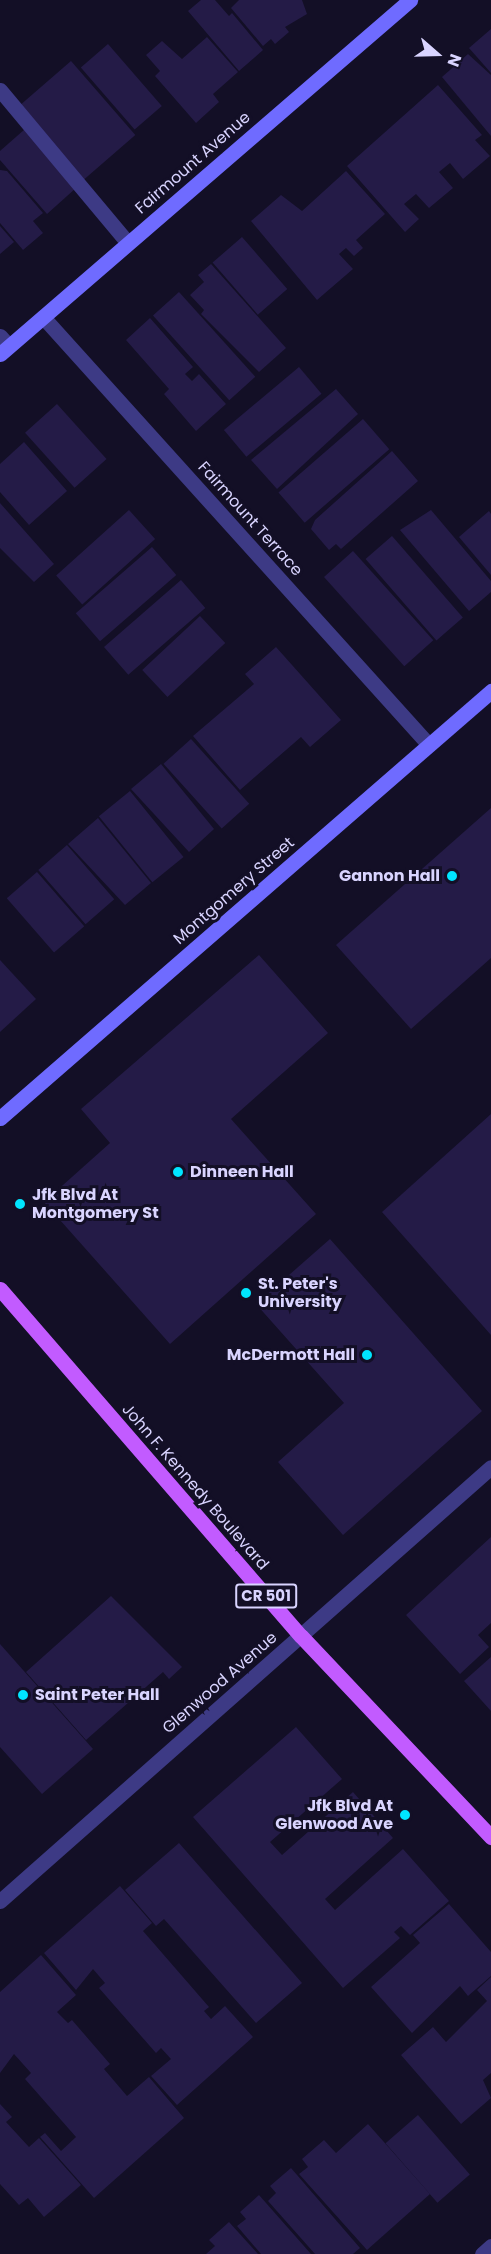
<!DOCTYPE html>
<style>
body{margin:0}
#map{position:relative;width:491px;height:2254px;overflow:hidden;background:#130f26;font-family:Poppins,sans-serif}
div>[style]{position:absolute}
.building>*{inset:0;background:#241b47;transform-origin:0 0}
.lane>*{height:15px;margin:-7.5px;padding:0 7.5px;transform-origin:7.5px;border-radius:7.5px;background:#3d3a85}
.street>*{height:15px;margin:-7.5px;padding:0 7.5px;transform-origin:7.5px;border-radius:7.5px;background:#3d3a85}
.secondary>*{height:15px;margin:-7.5px;padding:0 7.5px;transform-origin:7.5px;border-radius:7.5px;background:#6f6bff}
.primary>*{height:15px;margin:-7.5px;padding:0 7.5px;transform-origin:7.5px;border-radius:7.5px;background:#c25bff}
.dots>*{width:16px;height:16px;translate:-50% -50%;box-sizing:border-box;border:3px solid #130f26;border-radius:50%}
span{translate:-50% -50%;white-space:nowrap;text-align:center;line-height:1.15;-webkit-text-stroke:6px #130f26;paint-order:stroke}
.shield-label span{padding:2px 4px;background:#130f26;border:2px solid;border-radius:4px;-webkit-text-stroke-width:0}
.shield-label{font-size:15px;color:#d9d4ff;font-weight:700}
.street-label{font-size:16px;color:#d9d4ff}
.poi-label{font-size:16px;color:#d9d4ff;font-weight:700}
.right{translate:-100% -50%;text-align:right}
.left{translate:0 -50%;text-align:left}
.north{position:absolute;left:407px;top:24px;width:60px;height:60px;-webkit-text-stroke:4px #130f26;paint-order:stroke;rotate:110deg;font-size:16px;font-weight:700;line-height:24px;text-align:center;color:#d9d4ff}
.north::after{content:'';display:block;margin:auto;width:21px;height:27px;background:#d9d4ff;clip-path:polygon(50% 0,100% 100%,50% 72%,0 100%)}
</style>
<div id="map">
<div class="building">
<div style="clip-path:polygon(201px 0,215px 0,229px 16px,232px 13px,263px 50px,239px 71px,188px 11px)"></div>
<div style="clip-path:polygon(239px 0,302px 0,307px 14px,285px 27px,289px 32px,275px 44px,271px 39px,263px 46px,231px 8px)"></div>
<div style="clip-path:polygon(491px 29px,491px 73px,469px 48px)"></div>
<div style="clip-path:polygon(207px 37px,238px 72px,213px 94px,219px 102px,196px 123px,155px 76px,160px 71px,146px 55px,162px 41px,182px 59px)"></div>
<div style="left:108px;top:44px;width:82px;height:36px;rotate:49deg"></div>
<div style="clip-path:polygon(468px 54px,491px 75px,491px 136px,442px 77px)"></div>
<div style="left:71px;top:61px;width:98px;height:68px;rotate:49deg"></div>
<div style="clip-path:polygon(438px 85px,482px 135px,475px 140px,490px 156px,463px 179px,450px 163px,439px 172px,453px 188px,429px 208px,416px 194px,404px 204px,419px 219px,405px 232px,347px 166px)"></div>
<div style="clip-path:polygon(25px 129px,76px 188px,47px 214px,0 160px,0 151px)"></div>
<div style="clip-path:polygon(0 170px,7px 171px,43px 213px,33px 221px,43px 233px,23px 250px,0 223px)"></div>
<div style="clip-path:polygon(346px 171px,385px 214px,356px 240px,363px 248px,354px 256px,346px 248px,339px 254px,353px 269px,317px 300px,251px 221px,281px 195px,302px 211px)"></div>
<div style="clip-path:polygon(0 226px,14px 242px,0 254px)"></div>
<div style="left:242px;top:237px;width:69px;height:39px;rotate:49deg"></div>
<div style="clip-path:polygon(211px 264px,286px 348px,259px 372px,201px 314px,204px 310px,190px 295px,204px 282px,198px 275px)"></div>
<div style="left:179px;top:292px;width:114px;height:35px;rotate:48deg"></div>
<div style="clip-path:polygon(150px 318px,193px 367px,185px 374px,192px 381px,199px 374px,226px 404px,196px 431px,164px 394px,169px 389px,126px 340px)"></div>
<div style="left:299px;top:367px;width:35px;height:98px;rotate:50deg"></div>
<div style="clip-path:polygon(336px 389px,358px 414px,277px 489px,251px 460px)"></div>
<div style="left:57px;top:404px;width:74px;height:43px;rotate:48deg"></div>
<div style="left:363px;top:419px;width:40px;height:112px;rotate:49deg"></div>
<div style="clip-path:polygon(24px 442px,67px 491px,29px 525px,0 492px,0 464px)"></div>
<div style="clip-path:polygon(392px 451px,418px 481px,341px 549px,336px 544px,329px 550px,311px 529px,315px 520px)"></div>
<div style="clip-path:polygon(0 503px,54px 564px,34px 582px,0 548px)"></div>
<div style="left:129px;top:510px;width:39px;height:98px;rotate:48deg"></div>
<div style="clip-path:polygon(431px 510px,491px 581px,491px 592px,469px 611px,400px 530px)"></div>
<div style="clip-path:polygon(489px 511px,491px 514px,491px 575px,459px 537px)"></div>
<div style="left:392px;top:536px;width:108px;height:35px;rotate:49deg"></div>
<div style="left:152px;top:547px;width:37px;height:101px;rotate:49deg"></div>
<div style="left:353px;top:551px;width:120px;height:39px;rotate:48deg"></div>
<div style="left:181px;top:580px;width:37px;height:102px;rotate:49deg"></div>
<div style="left:200px;top:616px;width:37px;height:79px;rotate:47deg"></div>
<div style="clip-path:polygon(276px 647px,341px 720px,310px 747px,301px 737px,240px 790px,193px 736px,254px 684px,245px 674px)"></div>
<div style="left:191px;top:739px;width:87px;height:37px;rotate:48deg"></div>
<div style="clip-path:polygon(161px 764px,214px 829px,189px 852px,131px 789px)"></div>
<div style="left:130px;top:791px;width:85px;height:40px;rotate:51deg"></div>
<div style="clip-path:polygon(491px 808px,491px 958px,411px 1029px,336px 945px)"></div>
<div style="clip-path:polygon(98px 818px,151px 883px,125px 905px,68px 844px)"></div>
<div style="left:67px;top:845px;width:72px;height:38px;rotate:49deg"></div>
<div style="left:37px;top:872px;width:72px;height:40px;rotate:49deg"></div>
<div style="clip-path:polygon(259px 955px,328px 1033px,231px 1119px,316px 1214px,170px 1344px,44px 1202px,110px 1143px,81px 1109px)"></div>
<div style="clip-path:polygon(0 960px,36px 999px,0 1032px)"></div>
<div style="clip-path:polygon(491px 1114px,491px 1335px,382px 1212px)"></div>
<div style="clip-path:polygon(330px 1239px,482px 1411px,343px 1535px,278px 1462px,344px 1403px,256px 1304px)"></div>
<div style="clip-path:polygon(491px 1537px,491px 1623px,478px 1635px,489px 1647px,460px 1674px,406px 1615px)"></div>
<div style="clip-path:polygon(111px 1596px,182px 1667px,169px 1679px,163px 1672px,86px 1740px,26px 1672px)"></div>
<div style="clip-path:polygon(0 1644px,93px 1749px,42px 1794px,0 1747px)"></div>
<div style="clip-path:polygon(491px 1657px,491px 1711px,464px 1681px)"></div>
<div style="clip-path:polygon(296px 1727px,342px 1779px,270px 1842px,282px 1855px,353px 1792px,393px 1838px,325px 1899px,335px 1910px,403px 1849px,449px 1901px,410px 1935px,401px 1926px,394px 1932px,400px 1938px,343px 1988px,193px 1817px)"></div>
<div style="clip-path:polygon(179px 1843px,302px 1983px,256px 2023px,164px 1919px,156px 1926px,125px 1890px)"></div>
<div style="clip-path:polygon(120px 1886px,152px 1923px,143px 1931px,209px 2007px,204px 2011px,211px 2019px,225px 2006px,253px 2037px,177px 2105px,151px 2076px,171px 2059px,161px 2048px,156px 2053px,99px 1988px,105px 1983px,93px 1969px,76px 1990px,44px 1953px)"></div>
<div style="clip-path:polygon(449px 1904px,491px 1952px,491px 1976px,468px 1996px,460px 1986px,412px 2033px,371px 1987px,420px 1943px,413px 1935px)"></div>
<div style="clip-path:polygon(41px 1955px,76px 1995px,57px 2012px,68px 2023px,72px 2020px,110px 2064px,104px 2069px,127px 2096px,149px 2077px,184px 2118px,94px 2198px,40px 2137px,45px 2133px,61px 2151px,76px 2137px,25px 2079px,31px 2073px,14px 2054px,0 2073px,0 1992px)"></div>
<div style="clip-path:polygon(491px 1977px,491px 2073px,483px 2080px,491px 2098px,461px 2124px,401px 2055px,433px 2027px,446px 2042px,487px 2001px,477px 1990px)"></div>
<div style="clip-path:polygon(0 2104px,12px 2117px,6px 2122px,29px 2147px,39px 2138px,81px 2185px,44px 2217px,28px 2198px,19px 2205px,0 2184px)"></div>
<div style="left:418px;top:2115px;width:79px;height:43px;rotate:49deg"></div>
<div style="clip-path:polygon(368px 2124px,430px 2194px,367px 2250px,299px 2174px,308px 2167px,302px 2159px,324px 2140px,336px 2153px)"></div>
<div style="clip-path:polygon(291px 2168px,360px 2248px,353px 2254px,315px 2254px,268px 2201px,276px 2193px,270px 2186px)"></div>
<div style="clip-path:polygon(259px 2195px,311px 2254px,261px 2254px,237px 2226px,246px 2219px,240px 2212px)"></div>
<div style="clip-path:polygon(229px 2222px,258px 2254px,206px 2254px,215px 2246px,209px 2240px)"></div>
</div>
<div class="lane">
<div style="left:0;top:90px;width:199px;rotate:50.1deg"></div>
<div style="left:0;top:336px;width:13px;rotate:48deg"></div>
</div>
<div class="street">
<div style="left:43px;top:317px;width:576px;rotate:47.95deg"></div>
<div style="left:0;top:1901px;width:655px;rotate:-41.47deg"></div>
<div style="left:482px;top:2254px;width:12px;rotate:-42deg"></div>
</div>
<div class="secondary">
<div style="left:0;top:354px;width:542px;rotate:-40.81deg"></div>
<div style="left:0;top:1118px;width:651px;rotate:-41.01deg"></div>
</div>
<div class="primary">
<div style="left:0;top:1289px;width:459px;rotate:49.1deg"></div>
<div style="left:301px;top:1636px;width:277px;rotate:46.6deg"></div>
</div>
<div class="dots">
<div style="left:452px;top:876px;background:#00e5ff"></div>
<div style="left:178px;top:1172px;background:#00e5ff"></div>
<div style="left:20px;top:1204px;background:#00e5ff"></div>
<div style="left:246px;top:1293px;background:#00e5ff"></div>
<div style="left:367px;top:1355px;background:#00e5ff"></div>
<div style="left:23px;top:1695px;background:#00e5ff"></div>
<div style="left:405px;top:1815px;background:#00e5ff"></div>
</div>
<div class="shield-label">
<span style="left:266px;top:1596px">CR 501</span>
</div>
<div class="street-label">
<span style="left:193px;top:163px;rotate:-41deg">Fairmount Avenue</span>
<span style="left:250px;top:519px;rotate:48deg">Fairmount Terrace</span>
<span style="left:234px;top:891px;rotate:-41deg">Montgomery Street</span>
<span style="left:195px;top:1487px;rotate:49deg">John F. Kennedy Boulevard</span>
<span style="left:220px;top:1683px;rotate:-41deg">Glenwood Avenue</span>
</div>
<div class="poi-label">
<span class="right" style="left:440px;top:876px">Gannon Hall</span>
<span class="left" style="left:190px;top:1172px">Dinneen Hall</span>
<span class="left" style="left:32px;top:1204px">Jfk Blvd At<br>Montgomery St</span>
<span class="left" style="left:258px;top:1293px">St. Peter's<br>University</span>
<span class="right" style="left:355px;top:1355px">McDermott Hall</span>
<span class="left" style="left:35px;top:1695px">Saint Peter Hall</span>
<span class="right" style="left:393px;top:1815px">Jfk Blvd At<br>Glenwood Ave</span>
</div>
<div class="north">N</div>
</div>
